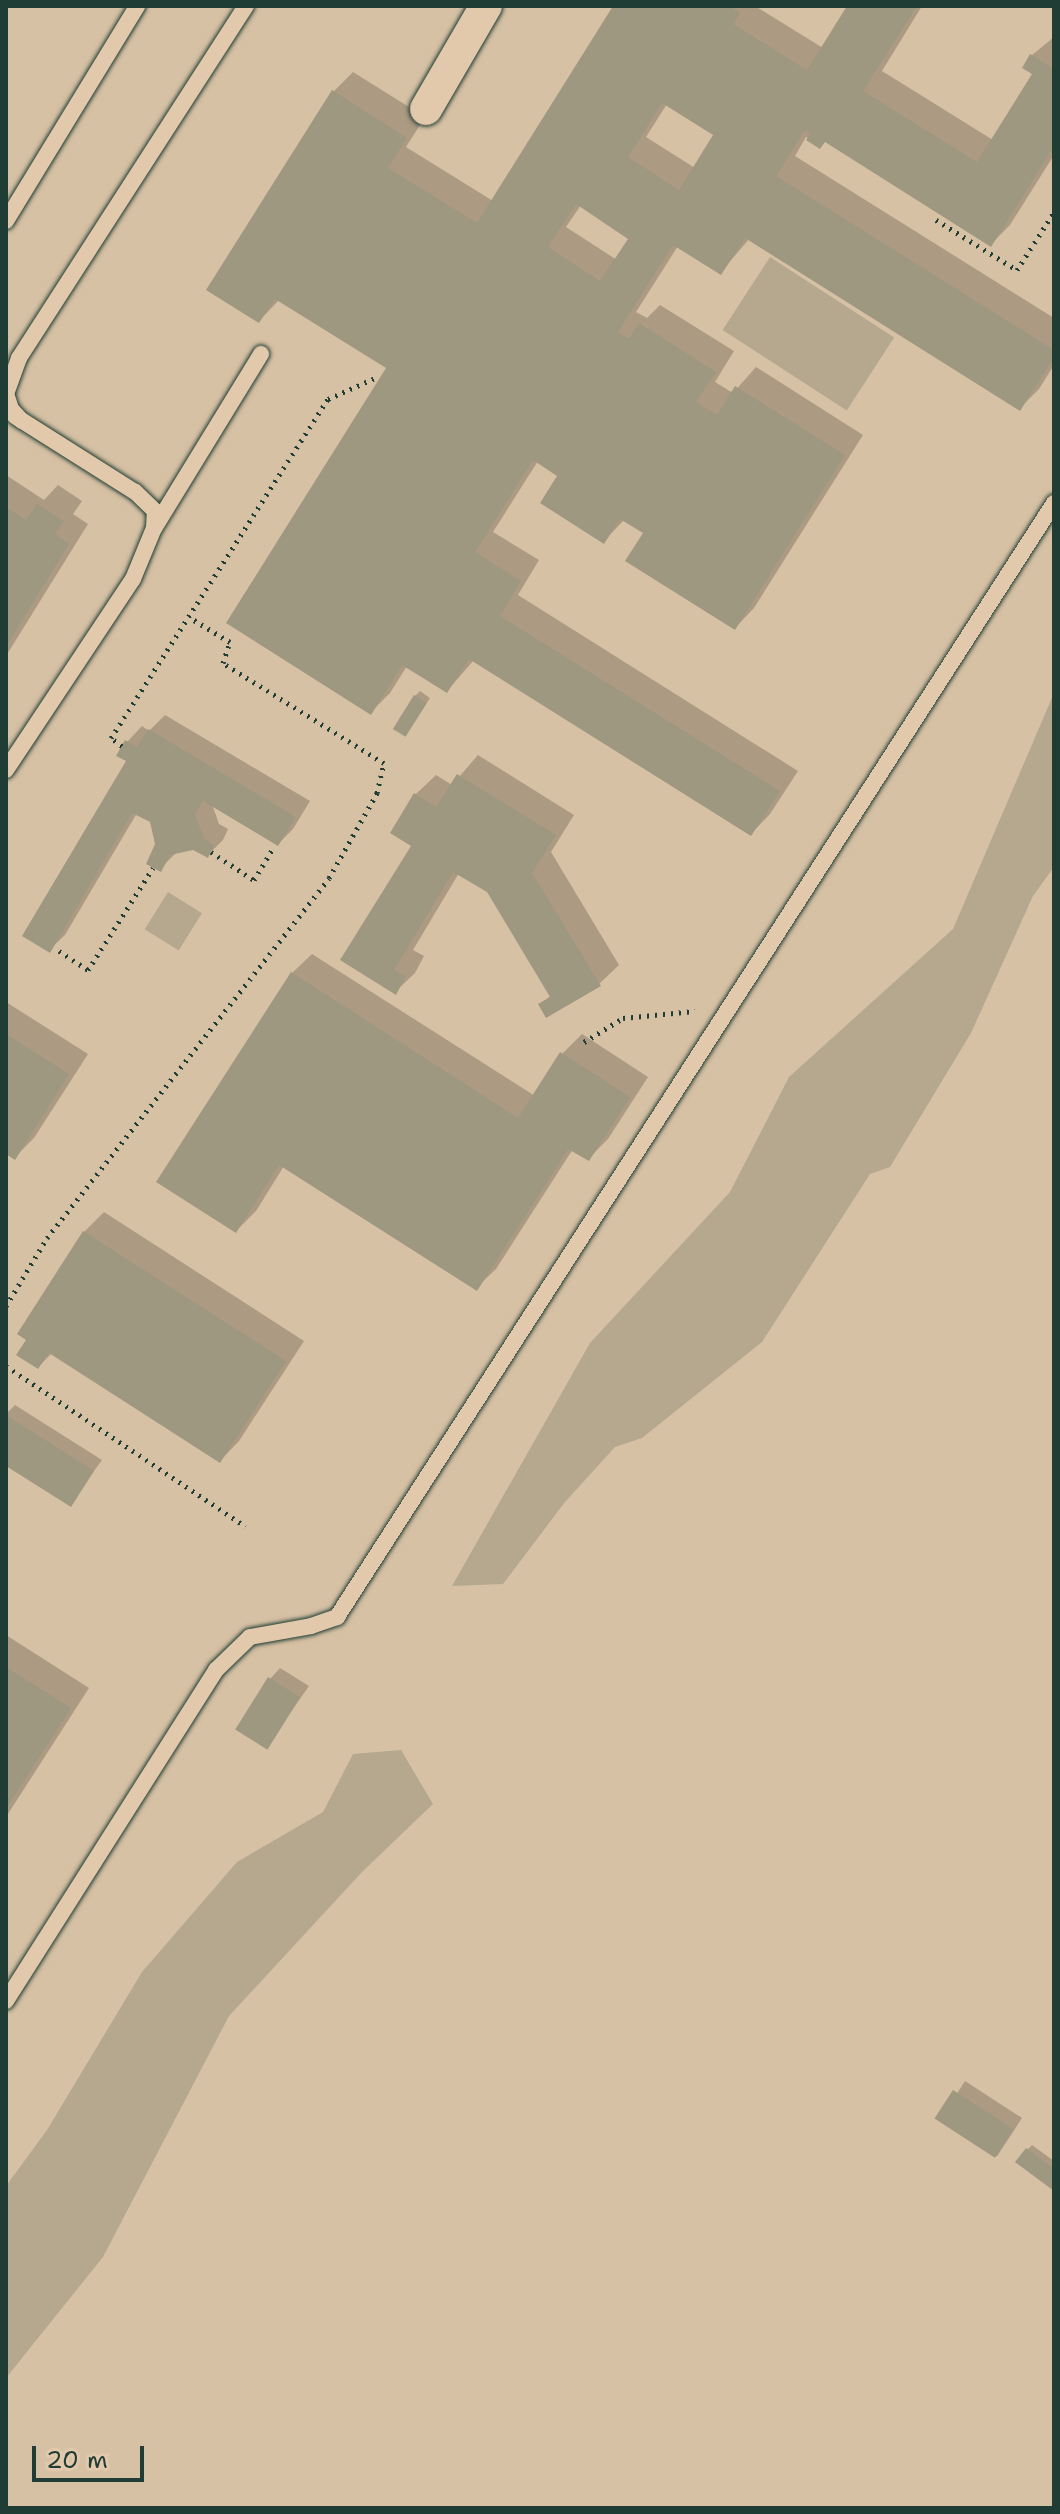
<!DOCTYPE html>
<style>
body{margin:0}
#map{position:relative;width:1060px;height:2514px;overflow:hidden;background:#d7c1a4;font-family:"Shantell Sans",sans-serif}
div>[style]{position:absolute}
.green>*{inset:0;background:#b5a88f;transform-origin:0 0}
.shadow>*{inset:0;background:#0003;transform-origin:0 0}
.building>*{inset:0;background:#9e9881;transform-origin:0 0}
.path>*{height:5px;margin-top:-2.5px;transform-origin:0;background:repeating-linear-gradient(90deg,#1f3d34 0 2px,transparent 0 8px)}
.roads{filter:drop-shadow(0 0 2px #1f3d34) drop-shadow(0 0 2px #1f3d34)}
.service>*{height:16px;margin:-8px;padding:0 8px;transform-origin:8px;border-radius:8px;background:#e3c9ab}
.minor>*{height:32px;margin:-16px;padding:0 16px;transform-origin:16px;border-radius:16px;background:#e3c9ab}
span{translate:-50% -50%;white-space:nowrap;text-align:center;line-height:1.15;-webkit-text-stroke:8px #e3c9ab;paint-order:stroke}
.frame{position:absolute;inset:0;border:8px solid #1f3d34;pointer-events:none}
.scale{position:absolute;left:32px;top:2446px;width:112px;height:36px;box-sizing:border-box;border:4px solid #1f3d34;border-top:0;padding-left:10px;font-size:24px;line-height:28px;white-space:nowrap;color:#1f3d34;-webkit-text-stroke:6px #e3c9ab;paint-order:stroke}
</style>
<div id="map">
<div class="green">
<div style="left:770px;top:257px;width:148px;height:87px;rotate:33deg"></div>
<div style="clip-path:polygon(1054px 693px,1054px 867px,1033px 896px,971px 1033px,890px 1167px,870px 1174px,762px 1342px,642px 1438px,615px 1447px,565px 1502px,503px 1584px,452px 1586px,590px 1343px,730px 1192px,789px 1077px,953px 929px)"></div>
<div style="left:168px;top:892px;width:40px;height:44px;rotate:32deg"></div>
<div style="clip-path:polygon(401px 1750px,433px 1804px,362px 1872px,229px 2016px,103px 2257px,6px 2378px,6px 2186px,47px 2130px,142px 1972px,237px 1862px,323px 1812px,353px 1754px)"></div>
</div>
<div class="shadow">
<div style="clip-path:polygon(evenodd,616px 6px,755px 6px,823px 48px,850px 6px,922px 6px,882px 71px,993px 140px,1035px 74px,1025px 67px,1032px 55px,1054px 37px,1054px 155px,1010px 225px,991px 244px,826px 141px,820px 147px,806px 137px,795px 156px,1054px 318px,1054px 365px,1039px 389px,1020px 408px,750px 238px,721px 272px,678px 246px,636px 312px,647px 318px,660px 305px,734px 351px,715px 382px,733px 393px,756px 367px,863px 435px,754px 608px,735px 628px,645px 532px,625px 519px,604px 541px,560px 475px,538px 461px,493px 532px,539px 560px,518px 595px,798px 771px,770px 814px,751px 834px,474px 660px,447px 691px,407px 666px,390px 693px,371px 712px,389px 368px,280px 299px,259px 321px,333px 92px,353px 72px,425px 117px,406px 147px,493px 201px,616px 6px,667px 104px,716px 134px,695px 168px,646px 137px,667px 104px,616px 6px,581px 205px,631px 238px,617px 260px,566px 227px,581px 205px)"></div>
<div style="clip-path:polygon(6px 475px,44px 500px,58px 485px,82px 501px,73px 514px,88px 524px,6px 656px)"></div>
<div style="clip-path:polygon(420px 691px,430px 698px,410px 729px,415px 696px)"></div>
<div style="clip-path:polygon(165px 715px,310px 801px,293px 829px,278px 844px,212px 804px,219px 824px,228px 829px,223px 840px,207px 856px,193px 848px,177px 852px,160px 869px,151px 820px,137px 813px,65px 935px,49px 950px,128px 760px,127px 742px,142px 726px,149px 731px)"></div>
<div style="clip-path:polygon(478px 755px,574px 815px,551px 852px,619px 965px,599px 984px,541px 1005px,551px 995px,489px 891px,459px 873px,413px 950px,424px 956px,415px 973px,395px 992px,343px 960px,414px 845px,416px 794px,436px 775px,452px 785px)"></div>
<div style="clip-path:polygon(312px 954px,535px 1096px,562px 1054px,582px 1034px,648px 1077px,608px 1139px,588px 1159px,573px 1149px,496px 1269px,476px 1288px,284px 1166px,256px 1211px,236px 1231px,292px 973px)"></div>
<div style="clip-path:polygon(6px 1002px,88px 1054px,34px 1138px,15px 1157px,6px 1152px)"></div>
<div style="clip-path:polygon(104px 1212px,304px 1341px,239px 1441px,220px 1461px,52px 1353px,38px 1367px,29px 1339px,19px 1333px,84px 1232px)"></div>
<div style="clip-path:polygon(15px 1405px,102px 1460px,70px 1504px,6px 1463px,6px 1414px)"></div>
<div style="clip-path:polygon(6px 1635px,89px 1688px,6px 1817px)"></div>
<div style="clip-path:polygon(280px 1668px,309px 1686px,266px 1747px,270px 1679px)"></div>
<div style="left:965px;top:2081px;width:68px;height:46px;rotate:33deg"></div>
<div style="clip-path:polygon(1032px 2145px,1054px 2161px,1054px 2188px,1027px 2150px)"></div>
</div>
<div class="building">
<div style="clip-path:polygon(evenodd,613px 6px,730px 6px,740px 13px,733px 24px,807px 70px,847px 6px,917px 6px,863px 91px,977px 162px,1032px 74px,1022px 68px,1030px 54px,1054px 69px,1054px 146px,991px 247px,825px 142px,820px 149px,806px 140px,811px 133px,805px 130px,776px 176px,1054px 350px,1054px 357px,1020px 411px,745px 238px,721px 275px,673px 245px,618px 332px,629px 339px,639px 323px,716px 372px,696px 402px,717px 415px,735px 386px,845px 455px,735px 630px,625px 561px,643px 533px,620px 519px,604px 544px,540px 503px,557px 476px,533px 460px,475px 552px,521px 581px,500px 616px,780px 791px,751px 836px,469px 659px,447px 693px,402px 665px,371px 715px,226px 623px,386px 368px,275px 299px,259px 323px,206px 290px,332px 90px,407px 138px,388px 168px,477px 223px,613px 6px,662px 103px,713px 135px,679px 190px,628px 157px,662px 103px,613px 6px,576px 204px,628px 239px,600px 281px,548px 247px,576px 204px)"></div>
<div style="clip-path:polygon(37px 504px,64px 521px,55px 534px,69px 544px,6px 647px,6px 507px,26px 520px)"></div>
<div style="left:414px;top:695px;width:15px;height:40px;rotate:32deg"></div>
<div style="clip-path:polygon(148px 729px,296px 817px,278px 846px,203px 801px,195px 814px,204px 839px,214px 845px,208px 858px,193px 850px,170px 855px,161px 872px,146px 864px,155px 844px,150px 822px,132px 813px,50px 953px,22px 936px,126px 761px,116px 756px,125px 740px,137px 747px)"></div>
<div style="clip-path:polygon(457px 774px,556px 835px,532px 873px,601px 986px,546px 1018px,538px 1004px,550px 997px,487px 892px,453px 872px,394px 970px,406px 976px,396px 995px,340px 960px,411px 846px,390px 833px,414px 793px,436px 807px)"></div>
<div style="clip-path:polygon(291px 972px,518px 1118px,560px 1052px,630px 1097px,589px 1161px,568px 1149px,477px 1291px,279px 1165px,236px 1233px,156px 1182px)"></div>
<div style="clip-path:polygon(6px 1034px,69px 1074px,15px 1160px,6px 1154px)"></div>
<div style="clip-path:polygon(83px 1231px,286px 1361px,220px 1463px,49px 1353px,38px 1369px,16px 1355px,26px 1340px,17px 1334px)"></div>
<div style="clip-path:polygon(6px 1415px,94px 1471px,71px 1507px,6px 1466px)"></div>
<div style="clip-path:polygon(6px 1667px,71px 1708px,6px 1809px)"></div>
<div style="left:268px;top:1677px;width:38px;height:62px;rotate:32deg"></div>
<div style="left:953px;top:2090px;width:72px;height:34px;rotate:33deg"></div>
<div style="clip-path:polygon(1026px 2148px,1054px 2169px,1054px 2191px,1015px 2162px)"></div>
</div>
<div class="path">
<div style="left:936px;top:220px;width:95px;rotate:31.7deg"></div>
<div style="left:1017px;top:270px;width:69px;rotate:-57.5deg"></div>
<div style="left:122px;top:746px;width:14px;rotate:-144deg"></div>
<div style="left:111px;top:738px;width:403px;rotate:-57.4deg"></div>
<div style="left:328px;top:399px;width:51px;rotate:-24.1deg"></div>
<div style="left:211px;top:852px;width:51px;rotate:33.1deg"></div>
<div style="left:254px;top:880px;width:37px;rotate:-59deg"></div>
<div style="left:59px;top:951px;width:35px;rotate:33deg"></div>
<div style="left:88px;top:970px;width:121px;rotate:-57.5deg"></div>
<div style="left:584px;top:1042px;width:46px;rotate:-31.6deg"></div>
<div style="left:623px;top:1018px;width:72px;rotate:-5.6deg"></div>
<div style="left:6px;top:1306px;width:79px;rotate:-58.9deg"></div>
<div style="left:47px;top:1238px;width:457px;rotate:-51.9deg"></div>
<div style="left:329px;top:878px;width:98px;rotate:-60.5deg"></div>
<div style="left:377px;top:793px;width:31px;rotate:-77deg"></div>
<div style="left:384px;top:763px;width:190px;rotate:-148.2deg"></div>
<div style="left:223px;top:663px;width:22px;rotate:-72deg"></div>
<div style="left:230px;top:642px;width:48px;rotate:-148.6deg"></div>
<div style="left:6px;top:1366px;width:288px;rotate:33.8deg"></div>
</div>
<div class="roads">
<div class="service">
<div style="left:6px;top:221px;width:252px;rotate:-58.6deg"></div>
<div style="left:22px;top:421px;width:16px;rotate:-133deg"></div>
<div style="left:11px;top:409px;width:16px;rotate:-108deg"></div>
<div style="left:6px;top:394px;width:38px;rotate:-70deg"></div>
<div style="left:19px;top:358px;width:419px;rotate:-57.2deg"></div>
<div style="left:155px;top:527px;width:203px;rotate:-58.5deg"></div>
<div style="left:6px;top:770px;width:229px;rotate:-56.4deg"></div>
<div style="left:133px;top:579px;width:55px;rotate:-67.6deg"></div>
<div style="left:154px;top:528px;width:17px;rotate:-87deg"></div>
<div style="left:155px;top:511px;width:28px;rotate:-136deg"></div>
<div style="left:135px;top:492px;width:142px;rotate:-147.7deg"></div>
<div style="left:6px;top:2001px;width:392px;rotate:-57.6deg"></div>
<div style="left:216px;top:1670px;width:47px;rotate:-44.1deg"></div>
<div style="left:250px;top:1637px;width:62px;rotate:-10.2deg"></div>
<div style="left:311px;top:1626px;width:28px;rotate:-19deg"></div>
<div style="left:337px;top:1617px;width:1325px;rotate:-57.23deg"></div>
</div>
<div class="minor">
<div style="left:426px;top:109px;width:119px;rotate:-59.8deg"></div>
</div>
</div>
<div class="frame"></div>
<div class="scale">20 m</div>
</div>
